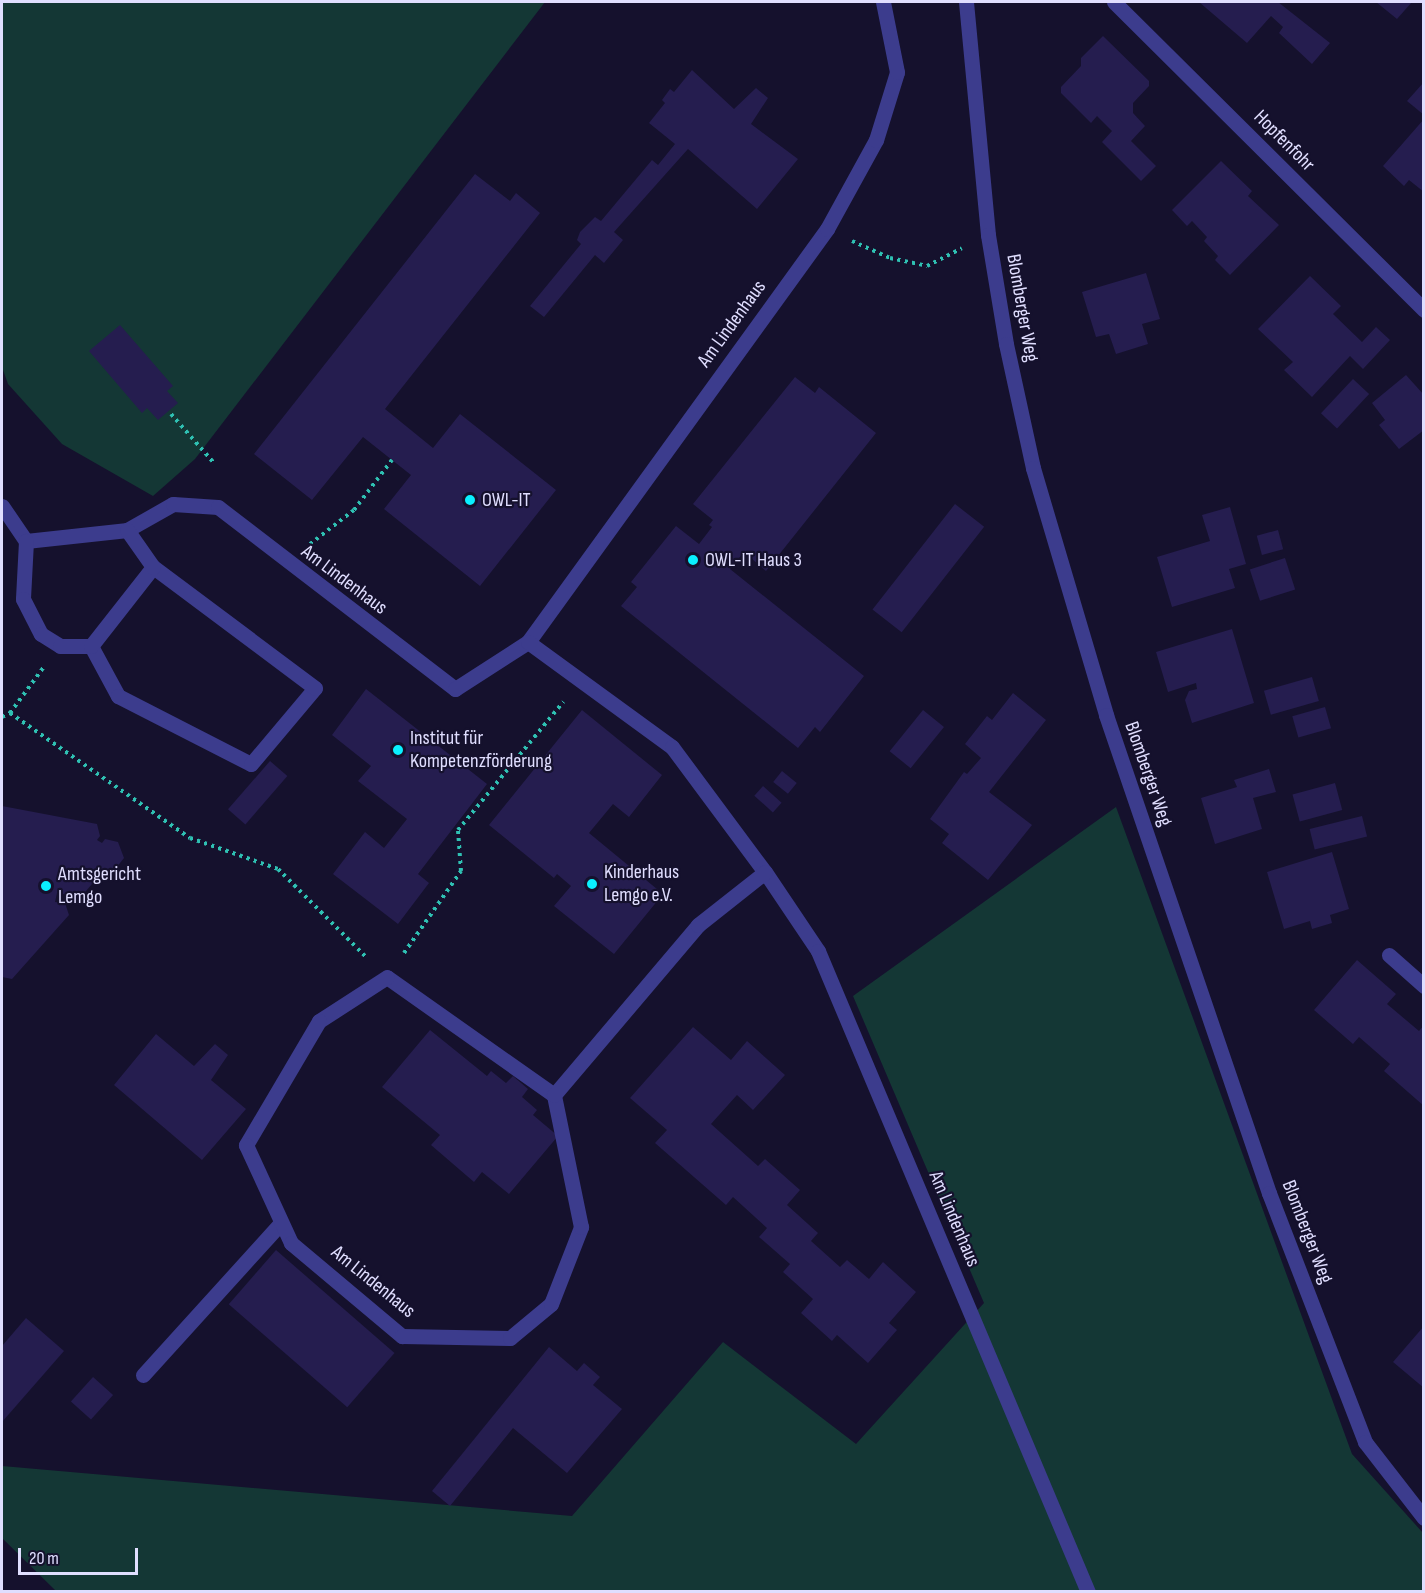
<!DOCTYPE html>
<meta charset="utf-8">
<style>
body{margin:0}
#map{position:relative;width:1425px;height:1593px;overflow:hidden;background:#15112d;font-family:"Sofia Sans Condensed",sans-serif}
div>[style]{position:absolute}
.green>*{inset:0;background:#143735}
.building>*{inset:0;background:#251d4f;transform-origin:0 0}
.path>*{height:4px;margin-top:-2px;transform-origin:0;background:repeating-linear-gradient(90deg,#2fc1b3 0 3px,transparent 0 7.5px)}
.lane>*{height:15px;margin:-7.5px;padding:0 7.5px;transform-origin:7.5px;border-radius:7.5px;background:#3c3c8d}
.street>*{height:15px;margin:-7.5px;padding:0 7.5px;transform-origin:7.5px;border-radius:7.5px;background:#3c3c8d}
.dots>*{width:16px;height:16px;translate:-50% -50%;box-sizing:border-box;border:3px solid #15112d;border-radius:50%}
span{translate:-50% -50%;white-space:nowrap;text-align:center;line-height:1.15;-webkit-text-stroke:4.5px #15112d;paint-order:stroke}
.street-label{font-size:20px;color:#e0deff}
.poi-label{font-size:20px;color:#e0deff}
.left{translate:0 -50%;text-align:left}
.frame{position:absolute;inset:0;border:3px solid #e0deff;pointer-events:none}
.scale{position:absolute;left:18px;top:1548px;width:120px;height:27px;box-sizing:border-box;border:3px solid #e0deff;border-top:0;padding-left:8px;font-size:18px;line-height:21px;white-space:nowrap;color:#e0deff;-webkit-text-stroke:4px #15112d;paint-order:stroke}
</style>
<div id="map">
<div class="green">
<div style="clip-path:polygon(2px 2px,545px 2px,195px 459px,153px 496px,62px 444px,8px 384px,2px 367px)"></div>
<div style="clip-path:polygon(1116px 807px,1352px 1454px,1423px 1533px,1423px 1591px,56px 1591px,2px 1538px,2px 1466px,572px 1516px,723px 1342px,856px 1444px,984px 1303px,853px 996px)"></div>
</div>
<div class="building">
<div style="clip-path:polygon(1199px 2px,1278px 2px,1330px 43px,1312px 64px,1279px 33px,1283px 27px,1271px 16px,1247px 43px)"></div>
<div style="clip-path:polygon(1376px 2px,1412px 2px,1397px 19px)"></div>
<div style="clip-path:polygon(1103px 36px,1149px 81px,1149px 86px,1133px 103px,1133px 113px,1145px 126px,1131px 141px,1156px 166px,1141px 181px,1102px 142px,1112px 131px,1097px 116px,1091px 123px,1061px 93px,1061px 87px,1081px 66px,1081px 58px)"></div>
<div style="clip-path:polygon(692px 70px,734px 109px,756px 88px,768px 98px,751px 124px,798px 159px,757px 209px,688px 149px,614px 232px,623px 240px,604px 263px,595px 255px,544px 317px,530px 306px,581px 244px,577px 240px,580px 232px,595px 217px,601px 221px,652px 160px,658px 165px,675px 144px,649px 123px,665px 103px,662px 100px,670px 89px,674px 92px)"></div>
<div style="clip-path:polygon(1424px 82px,1424px 115px,1407px 101px)"></div>
<div style="clip-path:polygon(1424px 119px,1424px 192px,1409px 180px,1404px 186px,1383px 166px)"></div>
<div style="clip-path:polygon(1221px 161px,1252px 191px,1248px 196px,1279px 225px,1230px 275px,1215px 260px,1218px 256px,1204px 241px,1207px 237px,1192px 221px,1187px 226px,1172px 210px)"></div>
<div style="clip-path:polygon(475px 174px,510px 201px,516px 193px,540px 213px,385px 409px,433px 448px,460px 414px,556px 490px,480px 586px,384px 509px,411px 475px,363px 437px,312px 500px,254px 454px)"></div>
<div style="clip-path:polygon(1146px 273px,1160px 319px,1142px 324px,1148px 344px,1116px 354px,1109px 334px,1096px 337px,1082px 292px)"></div>
<div style="clip-path:polygon(1310px 276px,1341px 306px,1333px 314px,1362px 342px,1376px 327px,1390px 340px,1363px 369px,1350px 356px,1312px 397px,1284px 370px,1293px 362px,1258px 329px)"></div>
<div style="clip-path:polygon(120px 325px,173px 386px,167px 391px,178px 403px,158px 420px,147px 408px,142px 413px,89px 351px)"></div>
<div style="clip-path:polygon(1406px 375px,1424px 395px,1424px 430px,1399px 449px,1379px 425px,1385px 420px,1372px 403px)"></div>
<div style="clip-path:polygon(795px 377px,815px 393px,819px 387px,876px 433px,766px 571px,744px 552px,730px 569px,864px 676px,820px 732px,815px 727px,798px 748px,621px 606px,637px 587px,631px 582px,676px 526px,699px 544px,712px 527px,709px 525px,713px 520px,693px 504px)"></div>
<div style="left:1353px;top:379px;width:22px;height:47px;rotate:43deg"></div>
<div style="left:955px;top:504px;width:37px;height:134px;rotate:38deg"></div>
<div style="clip-path:polygon(1230px 507px,1246px 564px,1229px 569px,1235px 588px,1172px 607px,1157px 557px,1210px 541px,1202px 515px)"></div>
<div style="left:1278px;top:530px;width:20px;height:22px;rotate:75deg"></div>
<div style="left:1285px;top:558px;width:33px;height:37px;rotate:72deg"></div>
<div style="clip-path:polygon(1232px 629px,1254px 703px,1192px 723px,1185px 700px,1189px 691px,1197px 689px,1196px 683px,1168px 692px,1156px 652px)"></div>
<div style="left:1312px;top:677px;width:25px;height:50px;rotate:74deg"></div>
<div style="clip-path:polygon(366px 689px,487px 784px,418px 874px,429px 883px,398px 924px,333px 874px,365px 832px,384px 848px,407px 819px,358px 781px,371px 766px,332px 735px)"></div>
<div style="clip-path:polygon(1013px 693px,1046px 720px,989px 792px,1032px 825px,988px 880px,942px 843px,949px 834px,930px 819px,964px 772px,967px 774px,981px 758px,965px 744px,987px 716px,992px 720px)"></div>
<div style="left:1325px;top:707px;width:22px;height:34px;rotate:74deg"></div>
<div style="clip-path:polygon(582px 710px,662px 775px,629px 817px,613px 804px,589px 833px,663px 894px,614px 954px,554px 906px,571px 886px,557px 874px,554px 878px,489px 825px)"></div>
<div style="left:923px;top:710px;width:27px;height:53px;rotate:39deg"></div>
<div style="left:270px;top:761px;width:23px;height:64px;rotate:41deg"></div>
<div style="clip-path:polygon(1269px 769px,1276px 792px,1253px 798px,1262px 829px,1215px 844px,1201px 798px,1237px 787px,1234px 780px)"></div>
<div style="left:782px;top:771px;width:19px;height:14px;rotate:39deg"></div>
<div style="left:1335px;top:783px;width:28px;height:44px;rotate:75deg"></div>
<div style="left:763px;top:786px;width:25px;height:13px;rotate:42deg"></div>
<div style="clip-path:polygon(2px 806px,97px 824px,100px 836px,97px 840px,102px 843px,105px 839px,118px 842px,124px 858px,112px 873px,95px 872px,97px 878px,81px 897px,57px 893px,55px 902px,65px 903px,69px 915px,12px 979px,2px 977px)"></div>
<div style="left:1362px;top:816px;width:21px;height:54px;rotate:76deg"></div>
<div style="clip-path:polygon(1332px 852px,1349px 909px,1330px 915px,1332px 923px,1312px 929px,1310px 921px,1284px 929px,1267px 872px)"></div>
<div style="clip-path:polygon(1357px 960px,1396px 994px,1387px 1004px,1419px 1031px,1424px 1025px,1424px 1106px,1384px 1071px,1390px 1064px,1359px 1037px,1353px 1044px,1314px 1010px)"></div>
<div style="clip-path:polygon(693px 1027px,731px 1060px,747px 1041px,785px 1075px,753px 1110px,737px 1095px,711px 1124px,758px 1166px,765px 1159px,800px 1190px,787px 1205px,818px 1233px,811px 1241px,840px 1267px,847px 1260px,869px 1279px,883px 1262px,916px 1292px,889px 1323px,897px 1330px,868px 1363px,837px 1335px,832px 1341px,801px 1313px,813px 1299px,783px 1272px,790px 1264px,759px 1237px,767px 1228px,733px 1197px,726px 1205px,655px 1143px,667px 1130px,630px 1098px)"></div>
<div style="clip-path:polygon(430px 1030px,487px 1076px,491px 1071px,506px 1083px,513px 1076px,528px 1089px,522px 1097px,537px 1110px,533px 1115px,558px 1136px,509px 1194px,482px 1172px,474px 1182px,431px 1145px,440px 1135px,382px 1087px)"></div>
<div style="clip-path:polygon(156px 1034px,194px 1066px,215px 1044px,228px 1055px,211px 1080px,246px 1109px,202px 1160px,114px 1085px)"></div>
<div style="left:276px;top:1250px;width:157px;height:72px;rotate:41deg"></div>
<div style="clip-path:polygon(26px 1318px,64px 1351px,2px 1422px,2px 1346px)"></div>
<div style="clip-path:polygon(1424px 1326px,1424px 1388px,1393px 1362px)"></div>
<div style="clip-path:polygon(549px 1347px,577px 1371px,584px 1363px,600px 1377px,593px 1385px,622px 1409px,567px 1473px,513px 1428px,450px 1506px,432px 1491px)"></div>
<div style="left:93px;top:1377px;width:27px;height:33px;rotate:42deg"></div>
</div>
<div class="path">
<div style="left:852px;top:241px;width:42px;rotate:24.1deg"></div>
<div style="left:890px;top:258px;width:38px;rotate:12deg"></div>
<div style="left:927px;top:266px;width:39px;rotate:-27deg"></div>
<div style="left:171px;top:414px;width:67px;rotate:48.7deg"></div>
<div style="left:310px;top:544px;width:56px;rotate:-37.7deg"></div>
<div style="left:354px;top:510px;width:63px;rotate:-52.8deg"></div>
<div style="left:10px;top:713px;width:219px;rotate:34.8deg"></div>
<div style="left:190px;top:838px;width:93px;rotate:19.4deg"></div>
<div style="left:278px;top:869px;width:124px;rotate:45deg"></div>
<div style="left:2px;top:717px;width:9px;rotate:-27deg"></div>
<div style="left:10px;top:713px;width:56px;rotate:-53.7deg"></div>
<div style="left:404px;top:953px;width:100px;rotate:-55.2deg"></div>
<div style="left:461px;top:871px;width:41px;rotate:-94.2deg"></div>
<div style="left:458px;top:830px;width:166px;rotate:-50.6deg"></div>
</div>
<div class="lane">
<div style="left:91px;top:646px;width:57px;rotate:61.6deg"></div>
<div style="left:118px;top:696px;width:149px;rotate:27.1deg"></div>
<div style="left:251px;top:764px;width:99px;rotate:-49.9deg"></div>
<div style="left:315px;top:688px;width:202px;rotate:-143.2deg"></div>
<div style="left:143px;top:1375px;width:205px;rotate:-47.8deg"></div>
</div>
<div class="street">
<div style="left:966px;top:2px;width:234px;rotate:84.6deg"></div>
<div style="left:988px;top:235px;width:110px;rotate:80.6deg"></div>
<div style="left:1006px;top:344px;width:127px;rotate:77.7deg"></div>
<div style="left:1033px;top:468px;width:258px;rotate:73.5deg"></div>
<div style="left:1106px;top:715px;width:505px;rotate:71.17deg"></div>
<div style="left:1269px;top:1193px;width:267px;rotate:68.9deg"></div>
<div style="left:1365px;top:1442px;width:96px;rotate:52.2deg"></div>
<div style="left:1114px;top:2px;width:437px;rotate:44.8deg"></div>
<div style="left:2px;top:506px;width:42px;rotate:55.6deg"></div>
<div style="left:26px;top:541px;width:102px;rotate:-6.2deg"></div>
<div style="left:127px;top:530px;width:53px;rotate:-29.5deg"></div>
<div style="left:173px;top:504px;width:45px;rotate:3.8deg"></div>
<div style="left:218px;top:507px;width:299px;rotate:37.5deg"></div>
<div style="left:455px;top:689px;width:87px;rotate:-32.8deg"></div>
<div style="left:528px;top:642px;width:510px;rotate:-54.1deg"></div>
<div style="left:827px;top:229px;width:102px;rotate:-61.2deg"></div>
<div style="left:876px;top:140px;width:71px;rotate:-72.8deg"></div>
<div style="left:897px;top:72px;width:71px;rotate:-101.3deg"></div>
<div style="left:26px;top:541px;width:58px;rotate:93deg"></div>
<div style="left:23px;top:599px;width:39px;rotate:63deg"></div>
<div style="left:41px;top:634px;width:22px;rotate:32deg"></div>
<div style="left:60px;top:646px;width:31px"></div>
<div style="left:91px;top:646px;width:100px;rotate:-51.9deg"></div>
<div style="left:153px;top:567px;width:45px;rotate:-125.1deg"></div>
<div style="left:528px;top:642px;width:178px;rotate:36.1deg"></div>
<div style="left:672px;top:747px;width:156px;rotate:53.4deg"></div>
<div style="left:765px;top:872px;width:95px;rotate:56.1deg"></div>
<div style="left:818px;top:951px;width:696px;rotate:67.16deg"></div>
<div style="left:1389px;top:955px;width:47px;rotate:41.5deg"></div>
<div style="left:554px;top:1095px;width:204px;rotate:-144.8deg"></div>
<div style="left:387px;top:977px;width:81px;rotate:147.1deg"></div>
<div style="left:319px;top:1021px;width:144px;rotate:120.5deg"></div>
<div style="left:246px;top:1145px;width:108px;rotate:65.3deg"></div>
<div style="left:291px;top:1243px;width:145px;rotate:40deg"></div>
<div style="left:402px;top:1336px;width:108px;rotate:1.1deg"></div>
<div style="left:510px;top:1338px;width:53px;rotate:-39.7deg"></div>
<div style="left:551px;top:1304px;width:83px;rotate:-68.7deg"></div>
<div style="left:581px;top:1227px;width:135px;rotate:-101.6deg"></div>
<div style="left:554px;top:1095px;width:223px;rotate:-49.7deg"></div>
<div style="left:698px;top:925px;width:85px;rotate:-38.3deg"></div>
</div>
<div class="dots">
<div style="left:470px;top:500px;background:#0af0ff"></div>
<div style="left:693px;top:560px;background:#0af0ff"></div>
<div style="left:398px;top:750px;background:#0af0ff"></div>
<div style="left:592px;top:884px;background:#0af0ff"></div>
<div style="left:46px;top:886px;background:#0af0ff"></div>
</div>
<div class="street-label">
<span style="left:1284px;top:141px;rotate:45deg">Hopfenfohr</span>
<span style="left:1022px;top:308px;rotate:80deg">Blomberger Weg</span>
<span style="left:732px;top:324px;rotate:-54deg">Am Lindenhaus</span>
<span style="left:344px;top:580px;rotate:37deg">Am Lindenhaus</span>
<span style="left:1148px;top:774px;rotate:71deg">Blomberger Weg</span>
<span style="left:954px;top:1219px;rotate:67deg">Am Lindenhaus</span>
<span style="left:1307px;top:1232px;rotate:69deg">Blomberger Weg</span>
<span style="left:373px;top:1282px;rotate:39deg">Am Lindenhaus</span>
</div>
<div class="poi-label">
<span class="left" style="left:482px;top:500px">OWL-IT</span>
<span class="left" style="left:705px;top:560px">OWL-IT Haus 3</span>
<span class="left" style="left:410px;top:750px">Institut für<br>Kompetenzförderung</span>
<span class="left" style="left:604px;top:884px">Kinderhaus<br>Lemgo e.V.</span>
<span class="left" style="left:58px;top:886px">Amtsgericht<br>Lemgo</span>
</div>
<div class="frame"></div>
<div class="scale">20 m</div>
</div>
